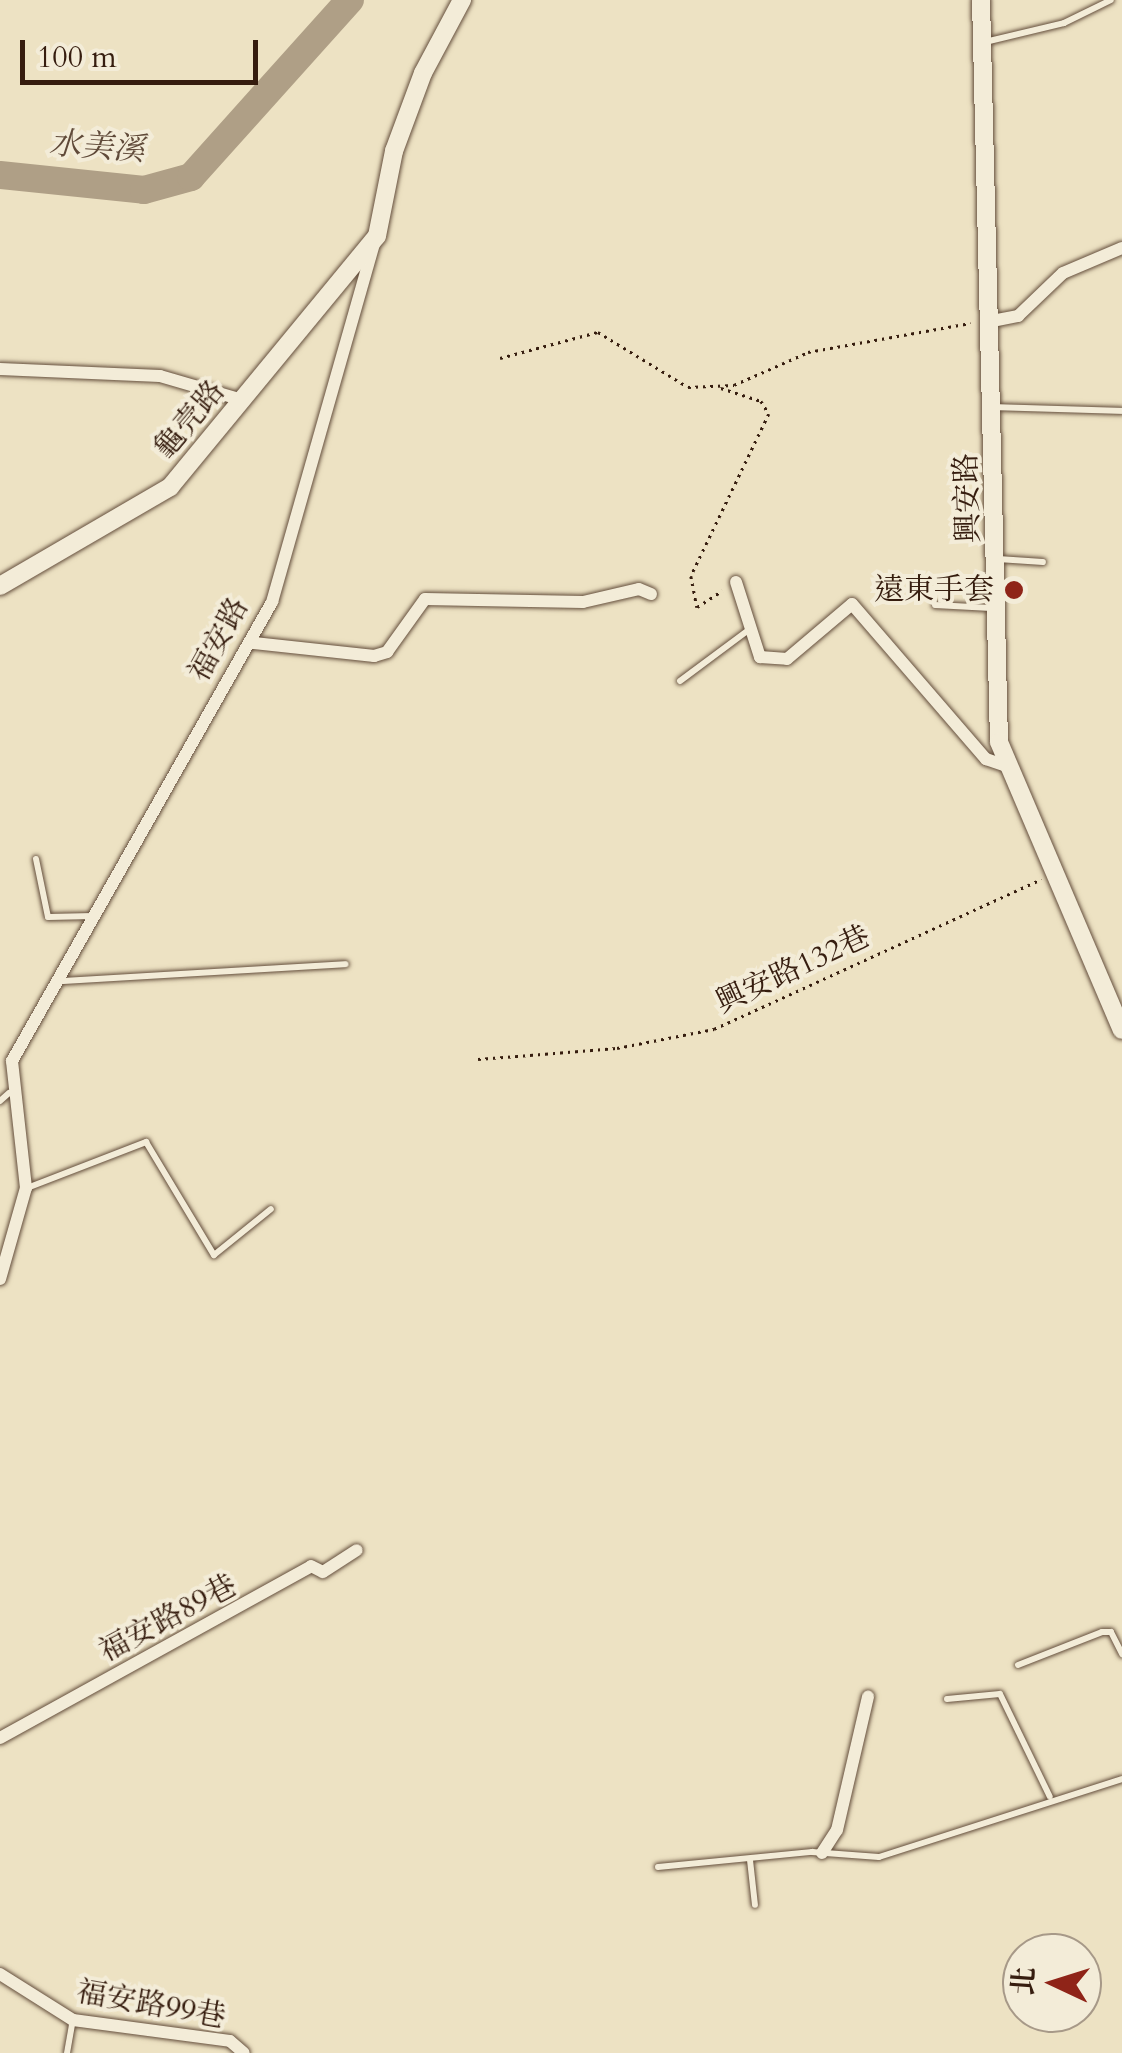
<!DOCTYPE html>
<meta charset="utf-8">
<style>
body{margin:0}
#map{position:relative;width:1122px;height:2053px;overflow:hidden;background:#ede2c3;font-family:Cardo,"Noto Serif TC",serif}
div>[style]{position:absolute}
.river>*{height:28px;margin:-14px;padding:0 14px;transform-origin:14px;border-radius:14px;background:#af9f86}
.path>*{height:2.5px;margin-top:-1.25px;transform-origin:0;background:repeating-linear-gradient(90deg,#361d0f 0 2.5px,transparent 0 7.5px)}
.roads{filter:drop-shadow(0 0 2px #644e3c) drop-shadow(0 0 2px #644e3c)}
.service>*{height:6px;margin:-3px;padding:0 3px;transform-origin:3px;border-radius:3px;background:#f3ecd8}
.minor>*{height:12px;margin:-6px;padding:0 6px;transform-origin:6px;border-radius:6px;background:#f3ecd8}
.tertiary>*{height:18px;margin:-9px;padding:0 9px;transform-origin:9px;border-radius:9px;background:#f3ecd8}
.dots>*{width:28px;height:28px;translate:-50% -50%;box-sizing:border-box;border:5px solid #f3ecd8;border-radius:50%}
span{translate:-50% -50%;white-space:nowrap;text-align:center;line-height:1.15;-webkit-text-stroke:8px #f3ecd8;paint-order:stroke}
.street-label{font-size:30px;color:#361d0f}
.poi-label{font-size:30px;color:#361d0f}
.right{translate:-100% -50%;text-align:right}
.water-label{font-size:32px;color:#604a39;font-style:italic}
.north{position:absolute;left:1002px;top:1933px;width:100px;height:100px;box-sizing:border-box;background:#f3ecd8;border:2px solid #a79988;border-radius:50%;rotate:274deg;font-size:28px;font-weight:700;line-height:40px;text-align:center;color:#361d0f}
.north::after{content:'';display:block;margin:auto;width:35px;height:45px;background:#8f2418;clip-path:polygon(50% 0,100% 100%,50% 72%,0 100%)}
.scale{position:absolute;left:20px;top:40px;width:238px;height:45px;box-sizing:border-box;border:5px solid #361d0f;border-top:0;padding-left:12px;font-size:30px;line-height:35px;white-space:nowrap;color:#361d0f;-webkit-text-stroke:8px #f3ecd8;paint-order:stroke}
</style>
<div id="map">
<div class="river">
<div style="left:0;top:175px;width:145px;rotate:5.9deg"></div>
<div style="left:144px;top:190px;width:49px;rotate:-15.5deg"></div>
<div style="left:191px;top:177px;width:238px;rotate:-48.1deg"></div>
</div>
<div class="path">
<div style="left:500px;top:358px;width:101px;rotate:-14.9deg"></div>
<div style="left:598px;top:332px;width:105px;rotate:31.4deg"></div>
<div style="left:688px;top:387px;width:46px;rotate:-2.5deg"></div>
<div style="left:734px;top:385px;width:81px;rotate:-24deg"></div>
<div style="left:808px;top:352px;width:165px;rotate:-10.1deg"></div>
<div style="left:721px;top:388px;width:42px;rotate:18deg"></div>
<div style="left:761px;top:401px;width:15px;rotate:58deg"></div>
<div style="left:769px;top:414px;width:180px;rotate:115.7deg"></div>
<div style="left:691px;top:576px;width:32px;rotate:79deg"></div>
<div style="left:697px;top:607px;width:30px;rotate:-33deg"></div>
<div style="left:478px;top:1059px;width:139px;rotate:-4.5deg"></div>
<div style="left:617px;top:1048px;width:99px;rotate:-11.1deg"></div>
<div style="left:714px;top:1029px;width:360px;rotate:-24.6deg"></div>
</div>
<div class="roads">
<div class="service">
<div style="left:985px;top:42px;width:81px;rotate:-13.5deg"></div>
<div style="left:1064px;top:23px;width:52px;rotate:-26.1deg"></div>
<div style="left:994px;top:407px;width:128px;rotate:1.8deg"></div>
<div style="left:998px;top:559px;width:45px;rotate:3.8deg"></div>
<div style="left:935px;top:605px;width:56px;rotate:3.1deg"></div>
<div style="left:680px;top:681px;width:84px;rotate:-36.7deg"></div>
<div style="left:36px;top:859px;width:59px;rotate:78.3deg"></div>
<div style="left:48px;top:917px;width:45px;rotate:-1.3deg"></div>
<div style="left:62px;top:981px;width:284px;rotate:-3.4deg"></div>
<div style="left:0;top:1101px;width:12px;rotate:-42deg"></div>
<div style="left:27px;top:1188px;width:128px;rotate:-21.1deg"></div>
<div style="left:146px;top:1142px;width:132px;rotate:59deg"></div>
<div style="left:214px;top:1255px;width:73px;rotate:-38.9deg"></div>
<div style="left:1018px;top:1665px;width:90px;rotate:-21.4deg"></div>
<div style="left:1102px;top:1632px;width:9px"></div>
<div style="left:1111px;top:1632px;width:25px;rotate:63deg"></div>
<div style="left:947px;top:1699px;width:53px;rotate:-5.4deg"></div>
<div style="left:1000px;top:1694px;width:114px;rotate:64.1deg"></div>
<div style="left:750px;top:1860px;width:45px;rotate:83.7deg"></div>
<div style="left:658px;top:1867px;width:155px;rotate:-5.6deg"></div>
<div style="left:812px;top:1852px;width:67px;rotate:4.3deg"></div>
<div style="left:879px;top:1857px;width:255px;rotate:-17.8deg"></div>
<div style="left:67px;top:2053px;width:34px;rotate:-80deg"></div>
</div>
<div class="minor">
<div style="left:987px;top:322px;width:32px;rotate:-11deg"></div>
<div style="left:1018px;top:316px;width:62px;rotate:-43.7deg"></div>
<div style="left:1063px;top:273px;width:64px;rotate:-23deg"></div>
<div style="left:0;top:369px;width:160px;rotate:2.5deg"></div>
<div style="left:160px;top:376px;width:85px;rotate:16.3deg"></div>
<div style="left:736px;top:582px;width:79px;rotate:72.3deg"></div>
<div style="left:760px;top:657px;width:27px;rotate:4deg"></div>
<div style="left:787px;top:659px;width:85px;rotate:-40.2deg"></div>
<div style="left:852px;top:604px;width:205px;rotate:49.2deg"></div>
<div style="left:986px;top:759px;width:21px;rotate:19deg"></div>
<div style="left:254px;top:643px;width:121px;rotate:6.2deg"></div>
<div style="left:374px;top:656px;width:14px;rotate:-17deg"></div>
<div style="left:387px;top:652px;width:65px;rotate:-54.4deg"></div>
<div style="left:425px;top:599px;width:158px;rotate:1.1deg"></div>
<div style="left:583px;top:602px;width:57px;rotate:-13.1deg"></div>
<div style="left:639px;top:589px;width:13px;rotate:23deg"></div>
<div style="left:0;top:1279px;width:95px;rotate:-74.1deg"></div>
<div style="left:26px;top:1188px;width:128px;rotate:-96.3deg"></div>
<div style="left:12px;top:1061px;width:528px;rotate:-60.47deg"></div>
<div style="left:272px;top:602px;width:379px;rotate:-74.1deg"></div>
<div style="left:0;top:1738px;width:355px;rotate:-28.9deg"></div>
<div style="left:311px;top:1566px;width:13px;rotate:27deg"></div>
<div style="left:323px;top:1572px;width:40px;rotate:-32.9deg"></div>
<div style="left:822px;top:1853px;width:27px;rotate:-57deg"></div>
<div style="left:837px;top:1830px;width:137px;rotate:-76.9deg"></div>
<div style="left:0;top:1974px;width:86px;rotate:32.2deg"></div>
<div style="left:73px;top:2020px;width:158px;rotate:7.6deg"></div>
<div style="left:230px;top:2041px;width:18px;rotate:41deg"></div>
</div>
<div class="tertiary">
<div style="left:981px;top:0;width:742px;rotate:88.61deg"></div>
<div style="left:999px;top:742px;width:313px;rotate:66.9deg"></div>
<div style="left:0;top:586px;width:197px;rotate:-30.2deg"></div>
<div style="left:170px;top:487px;width:325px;rotate:-50.5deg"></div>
<div style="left:377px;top:236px;width:87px;rotate:-78.7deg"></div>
<div style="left:394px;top:151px;width:83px;rotate:-69.6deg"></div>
<div style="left:423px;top:73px;width:83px;rotate:-61.9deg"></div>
</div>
</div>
<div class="dots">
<div style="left:1014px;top:590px;background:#8f2418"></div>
</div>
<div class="street-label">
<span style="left:190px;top:420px;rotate:-50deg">龜壳路</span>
<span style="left:968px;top:498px;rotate:-92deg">興安路</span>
<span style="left:219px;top:640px;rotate:-61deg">福安路</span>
<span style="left:793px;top:970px;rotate:-25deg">興安路132巷</span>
<span style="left:168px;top:1619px;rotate:-28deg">福安路89巷</span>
<span style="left:151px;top:2005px;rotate:10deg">福安路99巷</span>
</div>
<div class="poi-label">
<span class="right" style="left:994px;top:590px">遠東手套</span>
</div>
<div class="water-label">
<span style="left:97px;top:147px;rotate:4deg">水美溪</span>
</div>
<div class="north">北</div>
<div class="scale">100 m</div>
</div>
